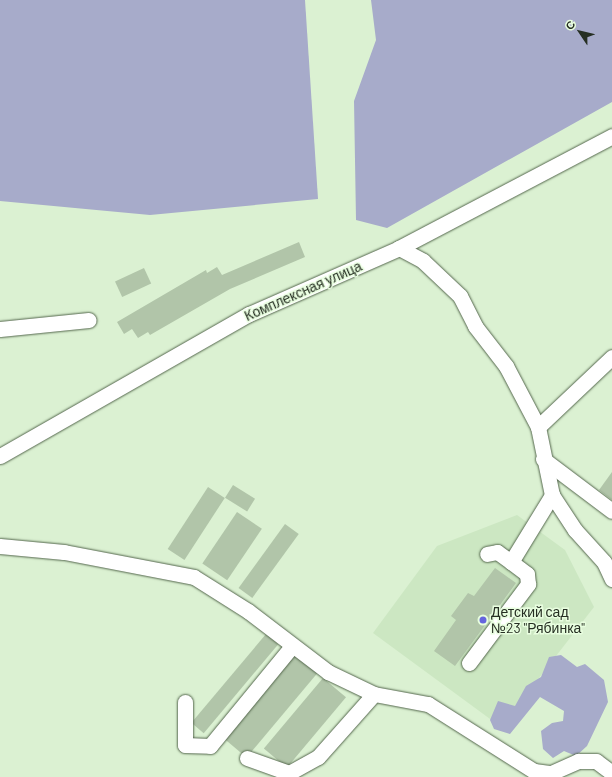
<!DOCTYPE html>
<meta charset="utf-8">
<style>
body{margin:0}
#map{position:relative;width:612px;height:777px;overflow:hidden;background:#dbf1d2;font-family:Barlow,sans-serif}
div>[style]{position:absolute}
.built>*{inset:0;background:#cce7c2}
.forest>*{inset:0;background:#a7abca}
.building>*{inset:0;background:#b1c5a9;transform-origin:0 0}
.roads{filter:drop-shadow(0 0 1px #54674d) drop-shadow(0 0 1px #54674d)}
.minor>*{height:15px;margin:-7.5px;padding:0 7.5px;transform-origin:7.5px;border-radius:7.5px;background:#fff}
.dots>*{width:11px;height:11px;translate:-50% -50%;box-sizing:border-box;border:2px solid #e8fedf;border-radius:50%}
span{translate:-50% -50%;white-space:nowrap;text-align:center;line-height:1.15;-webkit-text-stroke:3px #e8fedf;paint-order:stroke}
.street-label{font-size:14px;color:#262f23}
.poi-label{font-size:14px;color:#262f23}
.left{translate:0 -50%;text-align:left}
.north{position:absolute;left:560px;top:12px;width:40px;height:40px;-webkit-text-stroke:3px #e8fedf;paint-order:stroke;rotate:305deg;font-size:11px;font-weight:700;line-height:16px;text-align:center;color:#262f23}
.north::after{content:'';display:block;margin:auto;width:14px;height:18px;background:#262f23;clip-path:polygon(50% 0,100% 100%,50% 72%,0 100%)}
</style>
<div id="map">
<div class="built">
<div style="clip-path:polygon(517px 515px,565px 550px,594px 607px,501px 727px,373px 633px,437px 546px)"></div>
</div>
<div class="forest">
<div style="clip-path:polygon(0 0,305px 0,318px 199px,150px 215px,0 201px)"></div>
<div style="clip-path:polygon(371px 0,612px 0,612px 102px,387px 228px,356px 220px,354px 101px,376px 40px)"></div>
<div style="clip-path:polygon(561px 655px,577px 667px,585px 664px,604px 680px,608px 702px,587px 746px,576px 756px,564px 751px,553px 758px,543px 749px,541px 731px,552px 723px,563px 721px,564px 711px,540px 697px,510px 734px,494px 729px,490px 720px,498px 701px,515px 706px,526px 686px,541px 677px,549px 657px)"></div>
</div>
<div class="building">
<div style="clip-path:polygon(299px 242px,305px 257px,230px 289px,150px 335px,148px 332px,138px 338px,132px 329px,124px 334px,117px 322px,206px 270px,207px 273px,217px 267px,222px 275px)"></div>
<div style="left:144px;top:268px;width:17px;height:32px;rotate:65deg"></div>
<div style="clip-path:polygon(612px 472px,612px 500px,599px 490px)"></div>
<div style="left:233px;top:485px;width:26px;height:15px;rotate:32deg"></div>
<div style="left:208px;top:487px;width:20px;height:74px;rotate:33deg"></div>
<div style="left:237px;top:512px;width:30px;height:62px;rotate:34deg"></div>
<div style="left:285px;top:524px;width:17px;height:79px;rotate:36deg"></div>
<div style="clip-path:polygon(495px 568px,516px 583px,455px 666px,434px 651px,456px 620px,451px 616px,468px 593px,474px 596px)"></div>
<div style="left:266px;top:634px;width:16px;height:116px;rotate:40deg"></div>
<div style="left:292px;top:652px;width:33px;height:110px;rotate:40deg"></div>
<div style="left:323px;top:678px;width:30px;height:92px;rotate:40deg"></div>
</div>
<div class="roads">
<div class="minor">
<div style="left:399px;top:248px;width:27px;rotate:28deg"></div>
<div style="left:423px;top:261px;width:51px;rotate:43.4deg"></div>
<div style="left:460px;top:296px;width:34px;rotate:63deg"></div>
<div style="left:475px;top:326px;width:51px;rotate:52.2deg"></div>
<div style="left:506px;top:366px;width:69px;rotate:62.3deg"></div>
<div style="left:538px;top:427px;width:69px;rotate:78.4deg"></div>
<div style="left:552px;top:495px;width:42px;rotate:56.7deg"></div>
<div style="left:575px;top:530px;width:43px;rotate:47.8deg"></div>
<div style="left:604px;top:562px;width:19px;rotate:65deg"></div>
<div style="left:0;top:329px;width:89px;rotate:-5.8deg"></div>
<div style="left:538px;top:427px;width:102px;rotate:-43.4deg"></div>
<div style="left:0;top:456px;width:287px;rotate:-29.7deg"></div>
<div style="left:249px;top:314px;width:164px;rotate:-23.7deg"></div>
<div style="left:399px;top:248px;width:241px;rotate:-27.7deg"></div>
<div style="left:543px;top:459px;width:86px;rotate:37deg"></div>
<div style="left:0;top:546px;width:64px;rotate:5.4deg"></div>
<div style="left:64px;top:552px;width:132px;rotate:10.9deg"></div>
<div style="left:194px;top:577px;width:64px;rotate:32.2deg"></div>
<div style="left:248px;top:611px;width:101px;rotate:37.3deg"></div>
<div style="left:328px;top:672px;width:51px;rotate:25.6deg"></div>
<div style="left:374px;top:694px;width:55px;rotate:10.5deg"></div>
<div style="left:428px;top:704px;width:125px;rotate:32.3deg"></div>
<div style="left:534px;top:771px;width:17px;rotate:7deg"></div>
<div style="left:551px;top:773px;width:30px;rotate:-24deg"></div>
<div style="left:578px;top:761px;width:18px"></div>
<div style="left:596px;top:761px;width:20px;rotate:37deg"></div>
<div style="left:511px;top:562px;width:79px;rotate:-58.5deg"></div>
<div style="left:469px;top:663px;width:99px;rotate:-53.2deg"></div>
<div style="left:528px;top:584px;width:10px;rotate:-96deg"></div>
<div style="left:527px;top:574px;width:20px;rotate:-143deg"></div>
<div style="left:511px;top:562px;width:17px;rotate:-144deg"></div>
<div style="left:497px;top:552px;width:10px;rotate:169deg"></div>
<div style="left:185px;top:702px;width:43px;rotate:90deg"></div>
<div style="left:185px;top:745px;width:25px;rotate:2deg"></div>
<div style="left:210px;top:746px;width:129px;rotate:-50.6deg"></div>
<div style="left:247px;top:758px;width:45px;rotate:19.7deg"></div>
<div style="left:289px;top:773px;width:33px;rotate:-29deg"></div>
<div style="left:318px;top:757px;width:84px;rotate:-48.4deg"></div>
</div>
</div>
<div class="dots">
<div style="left:483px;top:620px;background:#6665de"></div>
</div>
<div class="street-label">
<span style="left:303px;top:291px;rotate:-24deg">Комплексная улица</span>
</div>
<div class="poi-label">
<span class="left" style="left:491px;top:620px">Детский сад<br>№23 "Рябинка"</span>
</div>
<div class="north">С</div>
</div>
